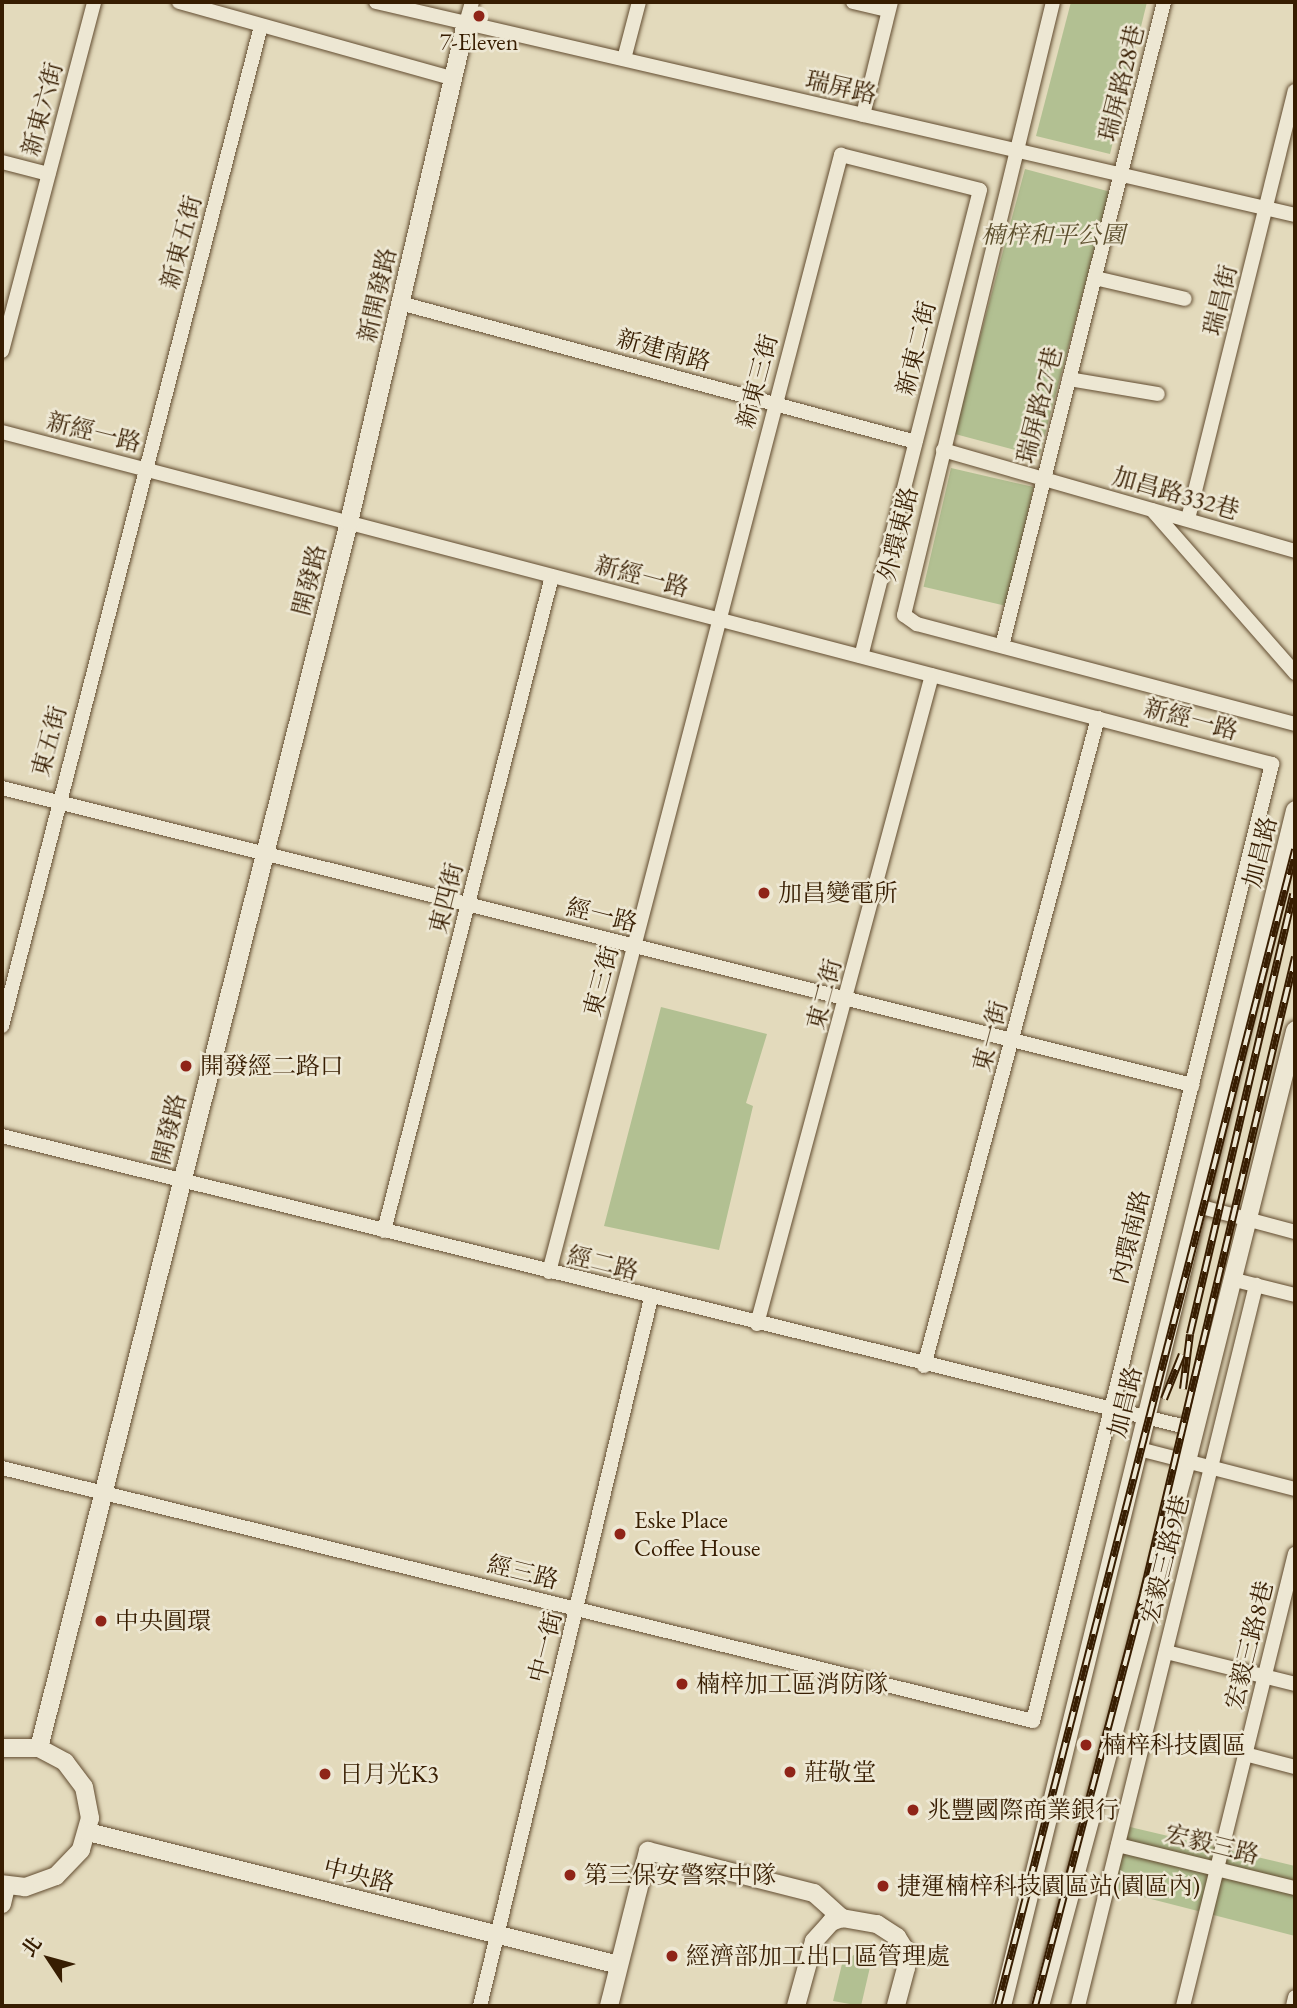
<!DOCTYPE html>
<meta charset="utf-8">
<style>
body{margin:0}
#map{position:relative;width:1297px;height:2008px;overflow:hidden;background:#e3dabc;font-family:"EB Garamond","Noto Serif TC",serif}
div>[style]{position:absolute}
.green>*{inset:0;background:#b2c092;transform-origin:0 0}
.roads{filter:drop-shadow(0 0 2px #624c30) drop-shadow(0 0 2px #624c30)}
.minor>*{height:14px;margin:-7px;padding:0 7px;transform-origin:7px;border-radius:7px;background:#ede7d3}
.tertiary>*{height:18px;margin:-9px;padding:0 9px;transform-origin:9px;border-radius:9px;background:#ede7d3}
.rail>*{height:8px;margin-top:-4px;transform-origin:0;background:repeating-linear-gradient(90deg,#ede7d3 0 16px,#371d01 0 32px);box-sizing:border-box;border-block:2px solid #371d01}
.dots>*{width:19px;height:19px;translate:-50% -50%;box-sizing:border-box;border:4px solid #ede7d3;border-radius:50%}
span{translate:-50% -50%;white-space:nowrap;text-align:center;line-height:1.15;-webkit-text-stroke:5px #ede7d3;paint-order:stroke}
.poi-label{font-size:24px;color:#371d01}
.left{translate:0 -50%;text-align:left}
.street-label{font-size:24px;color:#371d01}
.park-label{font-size:24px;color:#5c4e2c;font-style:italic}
.frame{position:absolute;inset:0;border:4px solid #371d01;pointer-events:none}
.north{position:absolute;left:14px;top:1924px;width:70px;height:70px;-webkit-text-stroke:5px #ede7d3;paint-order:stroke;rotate:306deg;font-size:19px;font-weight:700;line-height:28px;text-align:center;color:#371d01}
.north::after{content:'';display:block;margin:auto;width:24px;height:32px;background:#371d01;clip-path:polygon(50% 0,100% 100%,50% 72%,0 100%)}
</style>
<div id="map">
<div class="green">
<div style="clip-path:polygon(1071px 2px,1147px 2px,1110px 154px,1036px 136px)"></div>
<div style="left:1025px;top:169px;width:88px;height:274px;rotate:15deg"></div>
<div style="left:951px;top:468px;width:85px;height:122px;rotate:13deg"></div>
<div style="clip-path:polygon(661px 1007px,767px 1034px,746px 1103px,753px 1106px,719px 1250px,604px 1226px)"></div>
<div style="clip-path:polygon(1130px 1827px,1295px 1866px,1295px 1936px,1112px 1889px)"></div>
<div style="clip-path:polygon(855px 1954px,865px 1957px,870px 1967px,861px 2006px,833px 2001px,842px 1964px)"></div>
</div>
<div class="roads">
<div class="minor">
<div style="left:179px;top:2px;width:283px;rotate:15.6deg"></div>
<div style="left:376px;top:2px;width:943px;rotate:13.05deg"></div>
<div style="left:853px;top:2px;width:36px;rotate:13deg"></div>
<div style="left:1053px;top:2px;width:631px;rotate:103.66deg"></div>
<div style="left:904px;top:615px;width:16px;rotate:35deg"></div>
<div style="left:917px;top:624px;width:391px;rotate:14.8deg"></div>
<div style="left:466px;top:23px;width:22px;rotate:-74deg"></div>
<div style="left:624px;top:59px;width:59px;rotate:-75.3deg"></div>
<div style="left:863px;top:115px;width:116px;rotate:-76.1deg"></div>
<div style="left:2px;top:162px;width:48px;rotate:14.6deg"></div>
<div style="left:1095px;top:278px;width:92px;rotate:13.1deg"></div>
<div style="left:400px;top:303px;width:534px;rotate:15.08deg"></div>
<div style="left:2px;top:351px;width:361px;rotate:-75.2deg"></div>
<div style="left:1069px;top:379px;width:90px;rotate:9.6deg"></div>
<div style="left:2px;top:432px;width:1313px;rotate:14.65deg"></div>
<div style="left:1272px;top:764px;width:986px;rotate:104.02deg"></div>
<div style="left:1033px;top:1721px;width:1062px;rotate:-166.21deg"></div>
<div style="left:943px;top:450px;width:366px;rotate:16deg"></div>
<div style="left:1152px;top:510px;width:217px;rotate:48.7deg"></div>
<div style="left:1188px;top:519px;width:441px;rotate:-76deg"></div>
<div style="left:1002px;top:646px;width:664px;rotate:-75.88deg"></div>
<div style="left:2px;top:788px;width:1227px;rotate:14.01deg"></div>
<div style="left:2px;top:1026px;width:1033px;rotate:-75.48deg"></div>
<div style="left:2px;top:1136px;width:1227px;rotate:13.81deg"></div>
<div style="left:1198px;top:1206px;width:100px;rotate:15deg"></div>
<div style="left:384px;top:1231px;width:676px;rotate:-75.61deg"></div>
<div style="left:549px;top:1272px;width:1155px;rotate:-75.35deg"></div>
<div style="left:841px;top:155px;width:143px;rotate:14.1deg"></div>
<div style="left:980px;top:190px;width:481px;rotate:104.3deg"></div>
<div style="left:1231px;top:1279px;width:66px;rotate:14deg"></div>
<div style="left:757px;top:1324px;width:672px;rotate:-74.91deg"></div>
<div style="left:924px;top:1366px;width:671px;rotate:-74.97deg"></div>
<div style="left:1139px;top:1449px;width:161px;rotate:14.4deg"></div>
<div style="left:1166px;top:1652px;width:133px;rotate:13.9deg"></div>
<div style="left:1245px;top:1754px;width:52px;rotate:14.6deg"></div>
<div style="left:1118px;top:1845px;width:182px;rotate:13.7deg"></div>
<div style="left:480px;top:2006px;width:728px;rotate:-76.42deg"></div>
<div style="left:1078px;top:2006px;width:743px;rotate:-76.13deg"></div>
<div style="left:1183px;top:2006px;width:466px;rotate:-76.1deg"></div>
<div style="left:1293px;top:2006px;width:9px;rotate:-77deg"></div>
</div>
<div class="tertiary">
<div style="left:2px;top:1748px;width:37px"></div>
<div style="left:39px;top:1748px;width:30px;rotate:28deg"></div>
<div style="left:65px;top:1762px;width:31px;rotate:53deg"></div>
<div style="left:84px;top:1787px;width:32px;rotate:79deg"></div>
<div style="left:90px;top:1818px;width:33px;rotate:106deg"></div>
<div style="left:81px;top:1850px;width:36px;rotate:134deg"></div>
<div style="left:56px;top:1876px;width:33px;rotate:160deg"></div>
<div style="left:25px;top:1887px;width:23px;rotate:-173deg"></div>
<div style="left:39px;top:1748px;width:1265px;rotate:-75.81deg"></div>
<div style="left:349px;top:522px;width:513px;rotate:-76.8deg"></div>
<div style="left:88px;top:1832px;width:547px;rotate:14.06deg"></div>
<div style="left:2px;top:1904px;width:18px;rotate:-77deg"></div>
<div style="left:609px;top:2006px;width:160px;rotate:-75.9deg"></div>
<div style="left:648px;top:1851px;width:171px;rotate:14.2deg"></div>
<div style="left:814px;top:1893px;width:38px;rotate:42deg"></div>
<div style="left:796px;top:2006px;width:67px;rotate:-74.5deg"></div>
<div style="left:814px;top:1941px;width:25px;rotate:-48deg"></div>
<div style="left:831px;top:1922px;width:12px;rotate:-20deg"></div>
<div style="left:842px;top:1918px;width:36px;rotate:10deg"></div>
<div style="left:877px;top:1924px;width:24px;rotate:33deg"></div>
<div style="left:897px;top:1937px;width:15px;rotate:58deg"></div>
<div style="left:905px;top:1950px;width:18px;rotate:87deg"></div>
<div style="left:906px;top:1968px;width:39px;rotate:105deg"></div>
<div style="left:1002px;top:2006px;width:1231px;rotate:-76.23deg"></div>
<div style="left:1040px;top:2006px;width:564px;rotate:-74.91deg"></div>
<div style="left:1187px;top:1461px;width:444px;rotate:-75.9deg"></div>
</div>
</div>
<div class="rail">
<div style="left:1183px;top:1389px;width:55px;rotate:-82.7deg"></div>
<div style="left:1190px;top:1334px;width:452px;rotate:-76.8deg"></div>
<div style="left:1164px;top:1399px;width:48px;rotate:-68.2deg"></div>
<div style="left:998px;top:2006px;width:1194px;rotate:-75.59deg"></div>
<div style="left:1035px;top:2006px;width:426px;rotate:-75.3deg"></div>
<div style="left:1143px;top:1594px;width:655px;rotate:-76.58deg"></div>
</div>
<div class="dots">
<div style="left:479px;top:16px;background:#8f2418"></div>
<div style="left:764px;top:893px;background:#8f2418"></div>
<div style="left:186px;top:1066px;background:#8f2418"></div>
<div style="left:620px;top:1534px;background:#8f2418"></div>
<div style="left:101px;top:1621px;background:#8f2418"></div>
<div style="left:682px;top:1684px;background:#8f2418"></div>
<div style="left:1086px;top:1745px;background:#8f2418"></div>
<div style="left:790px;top:1772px;background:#8f2418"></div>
<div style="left:325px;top:1774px;background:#8f2418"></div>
<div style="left:913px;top:1810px;background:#8f2418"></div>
<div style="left:570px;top:1875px;background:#8f2418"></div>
<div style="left:883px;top:1886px;background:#8f2418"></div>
<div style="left:672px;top:1956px;background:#8f2418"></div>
</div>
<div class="poi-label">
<span style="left:479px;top:42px">7-Eleven</span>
<span class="left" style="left:778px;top:893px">加昌變電所</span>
<span class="left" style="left:200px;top:1066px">開發經二路口</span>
<span class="left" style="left:634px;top:1534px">Eske Place<br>Coffee House</span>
<span class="left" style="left:115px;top:1621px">中央圓環</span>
<span class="left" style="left:696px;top:1684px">楠梓加工區消防隊</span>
<span class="left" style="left:1102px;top:1745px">楠梓科技園區</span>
<span class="left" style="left:804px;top:1772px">莊敬堂</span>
<span class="left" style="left:339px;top:1774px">日月光K3</span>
<span class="left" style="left:927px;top:1810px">兆豐國際商業銀行</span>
<span class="left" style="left:584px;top:1875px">第三保安警察中隊</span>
<span class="left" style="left:897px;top:1886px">捷運楠梓科技園區站(園區內)</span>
<span class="left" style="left:686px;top:1956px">經濟部加工出口區管理處</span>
</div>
<div class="street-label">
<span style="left:1121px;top:83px;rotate:-76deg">瑞屏路28巷</span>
<span style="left:841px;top:87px;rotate:13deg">瑞屏路</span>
<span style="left:42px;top:109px;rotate:-75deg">新東六街</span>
<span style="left:181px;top:242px;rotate:-75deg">新東五街</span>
<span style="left:377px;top:295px;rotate:-77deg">新開發路</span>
<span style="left:1220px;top:300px;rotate:-76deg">瑞昌街</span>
<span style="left:916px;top:348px;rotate:-76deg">新東二街</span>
<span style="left:664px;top:350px;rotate:15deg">新建南路</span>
<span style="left:757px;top:381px;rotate:-75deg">新東三街</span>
<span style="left:1039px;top:405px;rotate:-76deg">瑞屏路27巷</span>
<span style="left:94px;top:432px;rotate:14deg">新經一路</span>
<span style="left:1176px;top:493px;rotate:16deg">加昌路332巷</span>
<span style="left:898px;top:534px;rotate:-76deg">外環東路</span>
<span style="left:642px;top:576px;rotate:15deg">新經一路</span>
<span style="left:309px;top:580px;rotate:-76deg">開發路</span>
<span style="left:1191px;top:719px;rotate:15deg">新經一路</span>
<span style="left:49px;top:741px;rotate:-75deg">東五街</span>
<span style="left:1260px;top:852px;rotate:-76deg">加昌路</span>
<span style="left:446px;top:898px;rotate:-76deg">東四街</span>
<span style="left:602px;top:915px;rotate:14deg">經一路</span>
<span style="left:601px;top:981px;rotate:-75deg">東三街</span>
<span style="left:824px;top:994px;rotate:-75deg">東二街</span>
<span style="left:990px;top:1036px;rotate:-75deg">東一街</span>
<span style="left:169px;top:1129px;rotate:-76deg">開發路</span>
<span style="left:1130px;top:1237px;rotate:-76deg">內環南路</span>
<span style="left:603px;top:1263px;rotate:14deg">經二路</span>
<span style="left:1125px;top:1402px;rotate:-76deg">加昌路</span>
<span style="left:1165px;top:1559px;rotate:-76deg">宏毅三路9巷</span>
<span style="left:523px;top:1572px;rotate:14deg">經三路</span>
<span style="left:1249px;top:1645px;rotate:-76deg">宏毅三路8巷</span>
<span style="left:545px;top:1647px;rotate:-76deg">中一街</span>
<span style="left:1212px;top:1844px;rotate:14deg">宏毅三路</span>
<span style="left:359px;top:1875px;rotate:14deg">中央路</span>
</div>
<div class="park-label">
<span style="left:1053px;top:235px">楠梓和平公園</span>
</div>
<div class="frame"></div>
<div class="north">北</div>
</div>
